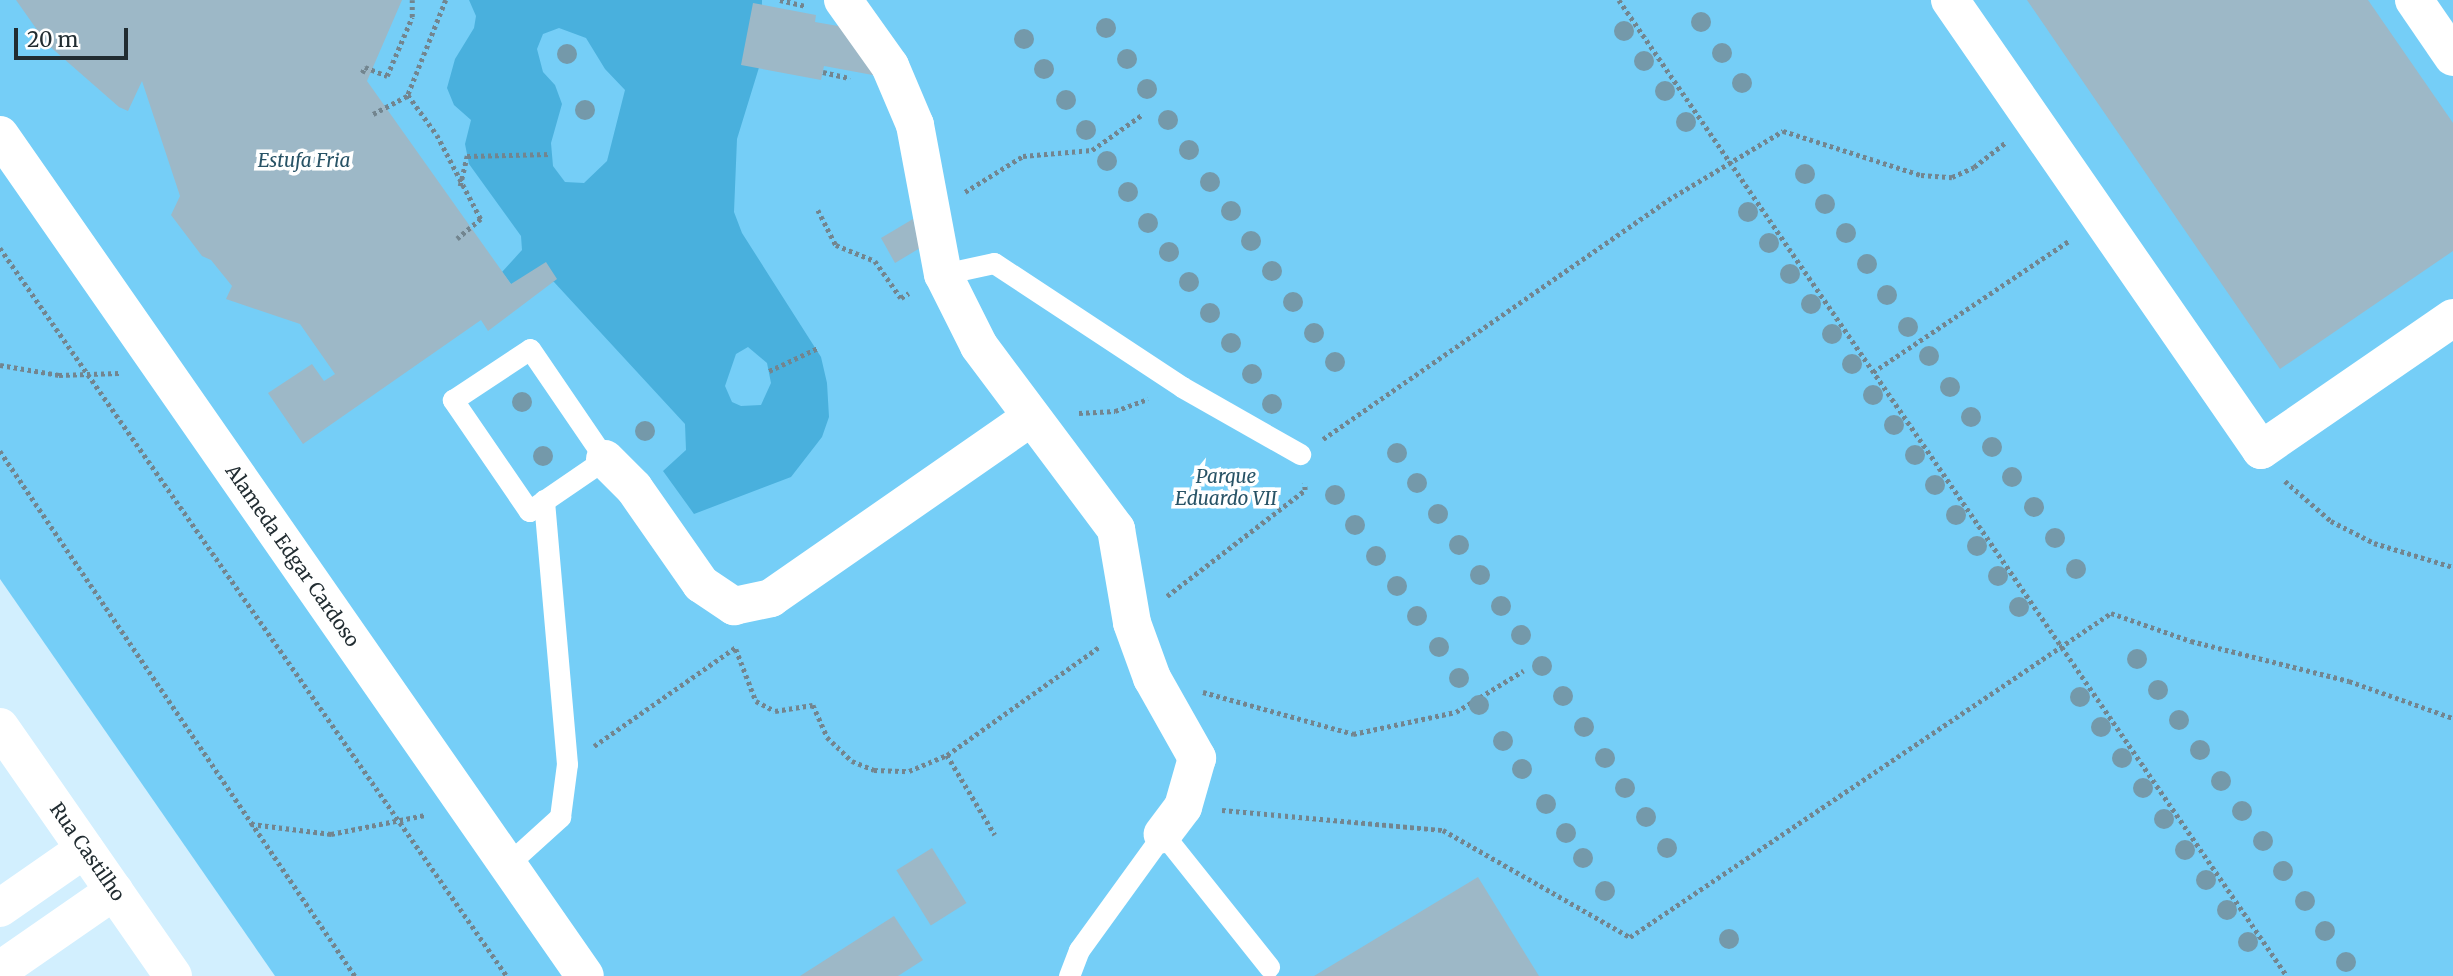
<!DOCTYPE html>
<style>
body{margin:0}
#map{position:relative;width:2453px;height:976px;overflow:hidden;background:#d2effe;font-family:Merriweather,serif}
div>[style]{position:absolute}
.green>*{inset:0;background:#75cef7}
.water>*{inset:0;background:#49b0dd}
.building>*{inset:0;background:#9db8c7;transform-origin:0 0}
.path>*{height:4.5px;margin-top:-2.25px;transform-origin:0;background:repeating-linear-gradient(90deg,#72858f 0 3.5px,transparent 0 7px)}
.lane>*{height:21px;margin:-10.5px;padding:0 10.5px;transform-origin:10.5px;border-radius:10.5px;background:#fff}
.street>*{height:38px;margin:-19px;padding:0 19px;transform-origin:19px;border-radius:19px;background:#fff}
.secondary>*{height:38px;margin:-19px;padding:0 19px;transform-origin:19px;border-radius:19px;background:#fff}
.trees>*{width:20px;height:20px;margin:-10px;border-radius:50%;background:#7499aa}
span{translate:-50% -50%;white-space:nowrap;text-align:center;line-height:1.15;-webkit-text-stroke:7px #fff;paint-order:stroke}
.park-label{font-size:19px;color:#285366;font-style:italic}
.street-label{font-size:19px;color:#212c31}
.scale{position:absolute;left:14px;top:28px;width:114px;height:32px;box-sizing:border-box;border:4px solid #212c31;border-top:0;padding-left:9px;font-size:21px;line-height:24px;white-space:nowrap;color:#212c31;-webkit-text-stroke:5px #fff;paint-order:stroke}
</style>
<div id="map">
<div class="green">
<div style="clip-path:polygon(0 0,2453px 0,2453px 976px,275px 976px,0 579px)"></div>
</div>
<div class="water">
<div style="clip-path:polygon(evenodd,469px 0,762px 0,761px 61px,737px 139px,734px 212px,742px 233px,821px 357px,827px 383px,829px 417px,822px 437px,791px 477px,694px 514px,663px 471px,686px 450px,685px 424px,554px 282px,511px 284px,502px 272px,522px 250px,521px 236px,469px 164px,465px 144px,471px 120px,454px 105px,447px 88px,455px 59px,474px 28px,476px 16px,469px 0,559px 28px,586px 38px,605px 69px,625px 90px,607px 161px,584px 183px,565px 182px,553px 166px,551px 143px,562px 104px,555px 85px,543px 72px,537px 49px,543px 34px,559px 28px,469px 0,748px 347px,767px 363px,771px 383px,761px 405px,741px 406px,732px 402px,725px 386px,736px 354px,748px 347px)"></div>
</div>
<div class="building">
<div style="clip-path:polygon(16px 0,402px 0,367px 81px,511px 284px,546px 262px,557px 279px,488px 331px,481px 320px,303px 444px,268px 393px,312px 364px,324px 381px,335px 374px,300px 324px,226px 299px,232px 286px,211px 260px,202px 256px,171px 215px,180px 196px,142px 81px,128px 111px,119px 107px,47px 44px)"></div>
<div style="clip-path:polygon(2027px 0,2368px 0,2453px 123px,2453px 251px,2280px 369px)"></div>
<div style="clip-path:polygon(753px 3px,816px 15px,815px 22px,844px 27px,878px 76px,824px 66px,821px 80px,741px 65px)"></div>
<div style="clip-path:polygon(913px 219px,920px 248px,895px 263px,881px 238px)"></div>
<div style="left:932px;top:848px;width:65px;height:42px;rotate:58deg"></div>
<div style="clip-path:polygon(1478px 877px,1539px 976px,1314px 976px)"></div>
<div style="clip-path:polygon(894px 916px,923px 960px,898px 976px,800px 976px)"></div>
</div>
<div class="path">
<div style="left:446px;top:0;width:102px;rotate:111.8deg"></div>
<div style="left:408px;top:95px;width:49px;rotate:54.1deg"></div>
<div style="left:437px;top:135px;width:95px;rotate:62.4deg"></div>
<div style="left:481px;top:219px;width:31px;rotate:140deg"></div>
<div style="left:780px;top:0;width:26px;rotate:13deg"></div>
<div style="left:1619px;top:0;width:1183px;rotate:55.61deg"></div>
<div style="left:823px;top:72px;width:28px;rotate:13deg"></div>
<div style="left:362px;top:73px;width:7px;rotate:-63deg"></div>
<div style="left:365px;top:67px;width:24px;rotate:22deg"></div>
<div style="left:387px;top:76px;width:64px;rotate:-67deg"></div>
<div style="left:412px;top:17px;width:17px;rotate:-90deg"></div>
<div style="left:373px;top:114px;width:40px;rotate:-28deg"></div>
<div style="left:460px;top:186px;width:31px;rotate:-77deg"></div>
<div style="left:467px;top:156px;width:84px;rotate:-1.4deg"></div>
<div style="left:965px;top:192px;width:68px;rotate:-31.8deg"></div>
<div style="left:1023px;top:156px;width:69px;rotate:-5deg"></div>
<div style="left:1092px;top:150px;width:62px;rotate:-35.2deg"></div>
<div style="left:818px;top:210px;width:39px;rotate:63deg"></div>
<div style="left:836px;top:245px;width:42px;rotate:22.3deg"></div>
<div style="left:875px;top:261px;width:45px;rotate:54.9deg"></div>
<div style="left:901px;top:298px;width:9px;rotate:-32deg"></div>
<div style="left:0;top:248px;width:887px;rotate:55.15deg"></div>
<div style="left:0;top:365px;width:60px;rotate:9.6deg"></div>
<div style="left:59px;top:375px;width:60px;rotate:-1.9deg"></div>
<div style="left:769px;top:371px;width:54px;rotate:-25.1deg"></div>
<div style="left:1873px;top:372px;width:237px;rotate:-33.8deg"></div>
<div style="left:1079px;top:413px;width:36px;rotate:-3deg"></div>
<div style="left:1115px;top:411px;width:35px;rotate:-20deg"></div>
<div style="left:1323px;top:439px;width:420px;rotate:-34.7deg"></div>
<div style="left:1668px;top:200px;width:134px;rotate:-31deg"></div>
<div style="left:1783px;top:131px;width:145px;rotate:17.7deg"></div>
<div style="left:1921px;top:175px;width:31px;rotate:4deg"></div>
<div style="left:1952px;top:177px;width:24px;rotate:-24deg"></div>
<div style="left:1974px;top:167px;width:39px;rotate:-38deg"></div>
<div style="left:0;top:451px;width:634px;rotate:55.93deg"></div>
<div style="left:2285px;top:481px;width:61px;rotate:41deg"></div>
<div style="left:2331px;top:521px;width:48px;rotate:27.1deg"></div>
<div style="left:2374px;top:543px;width:83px;rotate:16.9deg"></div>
<div style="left:1167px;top:596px;width:174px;rotate:-37.5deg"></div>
<div style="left:1305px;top:490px;width:7px;rotate:-98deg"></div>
<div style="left:736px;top:649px;width:56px;rotate:69deg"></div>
<div style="left:756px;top:701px;width:21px;rotate:28deg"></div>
<div style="left:775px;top:711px;width:38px;rotate:-9deg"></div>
<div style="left:813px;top:705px;width:35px;rotate:66deg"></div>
<div style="left:827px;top:737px;width:35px;rotate:44deg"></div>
<div style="left:852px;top:761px;width:24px;rotate:22deg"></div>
<div style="left:874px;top:770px;width:35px;rotate:2deg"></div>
<div style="left:909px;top:771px;width:41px;rotate:-22.8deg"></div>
<div style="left:947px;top:755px;width:186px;rotate:-35.4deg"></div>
<div style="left:1203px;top:692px;width:156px;rotate:15.6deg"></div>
<div style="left:1353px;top:734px;width:105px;rotate:-12.1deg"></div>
<div style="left:1456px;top:712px;width:79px;rotate:-31.5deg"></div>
<div style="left:594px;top:746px;width:173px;rotate:-34.9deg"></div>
<div style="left:947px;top:755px;width:93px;rotate:59deg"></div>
<div style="left:1222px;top:810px;width:222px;rotate:5.2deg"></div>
<div style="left:1443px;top:830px;width:215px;rotate:29.8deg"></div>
<div style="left:1630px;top:937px;width:580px;rotate:-33.96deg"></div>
<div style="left:2111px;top:613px;width:85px;rotate:19.3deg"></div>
<div style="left:2191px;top:641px;width:163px;rotate:14.2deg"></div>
<div style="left:2349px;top:681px;width:110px;rotate:19.6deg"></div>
<div style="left:251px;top:824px;width:81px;rotate:7.1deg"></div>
<div style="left:331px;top:834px;width:96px;rotate:-11.4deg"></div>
</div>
<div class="lane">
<div style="left:943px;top:274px;width:52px;rotate:-12.2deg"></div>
<div style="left:994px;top:263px;width:225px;rotate:33.4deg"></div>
<div style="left:1182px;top:387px;width:136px;rotate:29.6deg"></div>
<div style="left:530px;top:349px;width:133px;rotate:55.7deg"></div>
<div style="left:605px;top:459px;width:92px;rotate:145.6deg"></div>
<div style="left:529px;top:511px;width:135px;rotate:-124.4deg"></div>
<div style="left:453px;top:400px;width:92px;rotate:-33.5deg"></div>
<div style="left:507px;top:865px;width:72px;rotate:-42.2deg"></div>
<div style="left:560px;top:817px;width:53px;rotate:-82.5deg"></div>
<div style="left:567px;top:764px;width:265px;rotate:-95deg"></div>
<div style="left:1069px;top:976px;width:28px;rotate:-69deg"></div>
<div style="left:1079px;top:950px;width:143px;rotate:-54.1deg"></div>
<div style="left:1163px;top:834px;width:170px;rotate:51.4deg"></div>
</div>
<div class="street">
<div style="left:843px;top:0;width:81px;rotate:54.5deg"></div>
<div style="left:890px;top:66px;width:64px;rotate:67deg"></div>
<div style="left:915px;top:125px;width:152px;rotate:79.4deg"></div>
<div style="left:943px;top:274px;width:80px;rotate:63.4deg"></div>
<div style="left:979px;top:346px;width:229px;rotate:53.2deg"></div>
<div style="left:1116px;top:529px;width:95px;rotate:80.3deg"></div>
<div style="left:1132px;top:623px;width:59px;rotate:70deg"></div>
<div style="left:1152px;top:678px;width:92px;rotate:60.6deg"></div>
<div style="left:1197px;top:758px;width:51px;rotate:105.9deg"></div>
<div style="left:1183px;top:807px;width:34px;rotate:127deg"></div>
<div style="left:1950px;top:0;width:547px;rotate:55.35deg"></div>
<div style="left:2261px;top:450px;width:233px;rotate:-34.5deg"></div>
<div style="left:2414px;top:0;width:69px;rotate:55.6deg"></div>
<div style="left:0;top:135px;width:1024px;rotate:55.18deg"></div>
<div style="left:605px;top:459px;width:41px;rotate:45deg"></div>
<div style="left:634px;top:488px;width:117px;rotate:55.1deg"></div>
<div style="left:701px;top:584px;width:40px;rotate:34deg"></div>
<div style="left:734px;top:606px;width:38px;rotate:-12deg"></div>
<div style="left:771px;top:598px;width:317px;rotate:-34.8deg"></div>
<div style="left:0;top:908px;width:103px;rotate:-34.8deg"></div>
<div style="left:0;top:970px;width:139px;rotate:-34.7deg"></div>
</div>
<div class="secondary">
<div style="left:0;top:727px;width:303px;rotate:55.2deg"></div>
</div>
<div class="trees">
<div style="left:1701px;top:22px"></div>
<div style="left:1106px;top:28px"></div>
<div style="left:1624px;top:31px"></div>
<div style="left:1024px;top:39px"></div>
<div style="left:1722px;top:53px"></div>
<div style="left:567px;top:54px"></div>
<div style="left:1127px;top:59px"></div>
<div style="left:1644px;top:61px"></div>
<div style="left:1044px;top:69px"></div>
<div style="left:1742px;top:83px"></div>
<div style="left:1147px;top:89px"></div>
<div style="left:1665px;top:91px"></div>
<div style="left:1066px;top:100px"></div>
<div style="left:585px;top:110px"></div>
<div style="left:1168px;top:120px"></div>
<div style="left:1686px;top:122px"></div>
<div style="left:1086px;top:130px"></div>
<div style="left:1189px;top:150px"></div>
<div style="left:1107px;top:161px"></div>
<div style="left:1805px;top:174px"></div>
<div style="left:1210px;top:182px"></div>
<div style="left:1128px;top:192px"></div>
<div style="left:1825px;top:204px"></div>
<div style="left:1231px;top:211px"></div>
<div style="left:1748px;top:212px"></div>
<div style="left:1148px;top:223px"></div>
<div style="left:1846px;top:233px"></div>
<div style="left:1251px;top:241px"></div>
<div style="left:1769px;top:243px"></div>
<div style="left:1169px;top:252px"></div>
<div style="left:1867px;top:264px"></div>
<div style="left:1272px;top:271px"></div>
<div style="left:1790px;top:274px"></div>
<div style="left:1189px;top:282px"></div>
<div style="left:1887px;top:295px"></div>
<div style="left:1293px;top:302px"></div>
<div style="left:1811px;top:304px"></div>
<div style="left:1210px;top:313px"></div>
<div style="left:1908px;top:327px"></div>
<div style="left:1314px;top:333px"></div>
<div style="left:1832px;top:334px"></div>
<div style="left:1231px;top:343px"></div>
<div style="left:1929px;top:356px"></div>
<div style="left:1335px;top:362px"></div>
<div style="left:1852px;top:364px"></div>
<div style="left:1252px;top:374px"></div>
<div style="left:1950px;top:387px"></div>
<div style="left:1873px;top:395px"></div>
<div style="left:522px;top:402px"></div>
<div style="left:1272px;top:404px"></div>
<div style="left:1971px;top:417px"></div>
<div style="left:1894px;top:425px"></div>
<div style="left:645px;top:431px"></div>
<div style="left:1992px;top:447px"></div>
<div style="left:1397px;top:453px"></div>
<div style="left:1915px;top:455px"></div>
<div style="left:543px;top:456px"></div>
<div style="left:2012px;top:477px"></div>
<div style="left:1417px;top:483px"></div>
<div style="left:1935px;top:485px"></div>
<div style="left:1335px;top:495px"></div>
<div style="left:2034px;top:507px"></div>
<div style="left:1438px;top:514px"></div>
<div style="left:1956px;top:515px"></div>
<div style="left:1355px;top:525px"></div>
<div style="left:2055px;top:538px"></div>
<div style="left:1459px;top:545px"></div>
<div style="left:1977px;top:546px"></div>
<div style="left:1376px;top:556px"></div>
<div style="left:2076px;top:569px"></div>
<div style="left:1480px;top:575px"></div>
<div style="left:1998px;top:576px"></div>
<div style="left:1397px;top:586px"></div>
<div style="left:1501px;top:606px"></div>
<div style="left:2019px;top:607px"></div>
<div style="left:1417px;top:616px"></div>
<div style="left:1521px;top:635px"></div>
<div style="left:1439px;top:647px"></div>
<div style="left:2137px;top:659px"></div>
<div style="left:1542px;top:666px"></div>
<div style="left:1459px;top:678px"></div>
<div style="left:2158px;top:690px"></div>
<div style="left:1563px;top:696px"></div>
<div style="left:2080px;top:697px"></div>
<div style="left:1479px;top:705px"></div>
<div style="left:2179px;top:720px"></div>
<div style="left:1584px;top:727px"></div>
<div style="left:2101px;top:727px"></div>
<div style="left:1503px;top:741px"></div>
<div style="left:2200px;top:750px"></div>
<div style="left:1605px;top:758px"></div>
<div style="left:2122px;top:758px"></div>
<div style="left:1522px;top:769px"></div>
<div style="left:2221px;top:781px"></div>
<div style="left:1625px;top:788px"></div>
<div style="left:2143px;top:788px"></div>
<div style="left:1546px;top:804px"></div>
<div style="left:2242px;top:811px"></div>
<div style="left:1646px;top:817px"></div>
<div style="left:2164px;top:819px"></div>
<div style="left:1566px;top:833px"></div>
<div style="left:2263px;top:841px"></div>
<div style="left:1667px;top:848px"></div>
<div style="left:2185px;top:850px"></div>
<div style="left:1583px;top:858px"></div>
<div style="left:2283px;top:871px"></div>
<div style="left:2206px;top:880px"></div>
<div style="left:1605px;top:891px"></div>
<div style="left:2305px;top:901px"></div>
<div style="left:2227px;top:910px"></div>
<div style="left:2325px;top:931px"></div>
<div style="left:1729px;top:939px"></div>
<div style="left:2248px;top:942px"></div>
<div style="left:2346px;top:962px"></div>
</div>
<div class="park-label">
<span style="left:304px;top:161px">Estufa Fria</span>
<span style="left:1226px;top:488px">Parque<br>Eduardo VII</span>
</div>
<div class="street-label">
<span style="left:292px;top:556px;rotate:55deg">Alameda Edgar Cardoso</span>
<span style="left:87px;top:852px;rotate:55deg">Rua Castilho</span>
</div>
<div class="scale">20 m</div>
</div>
